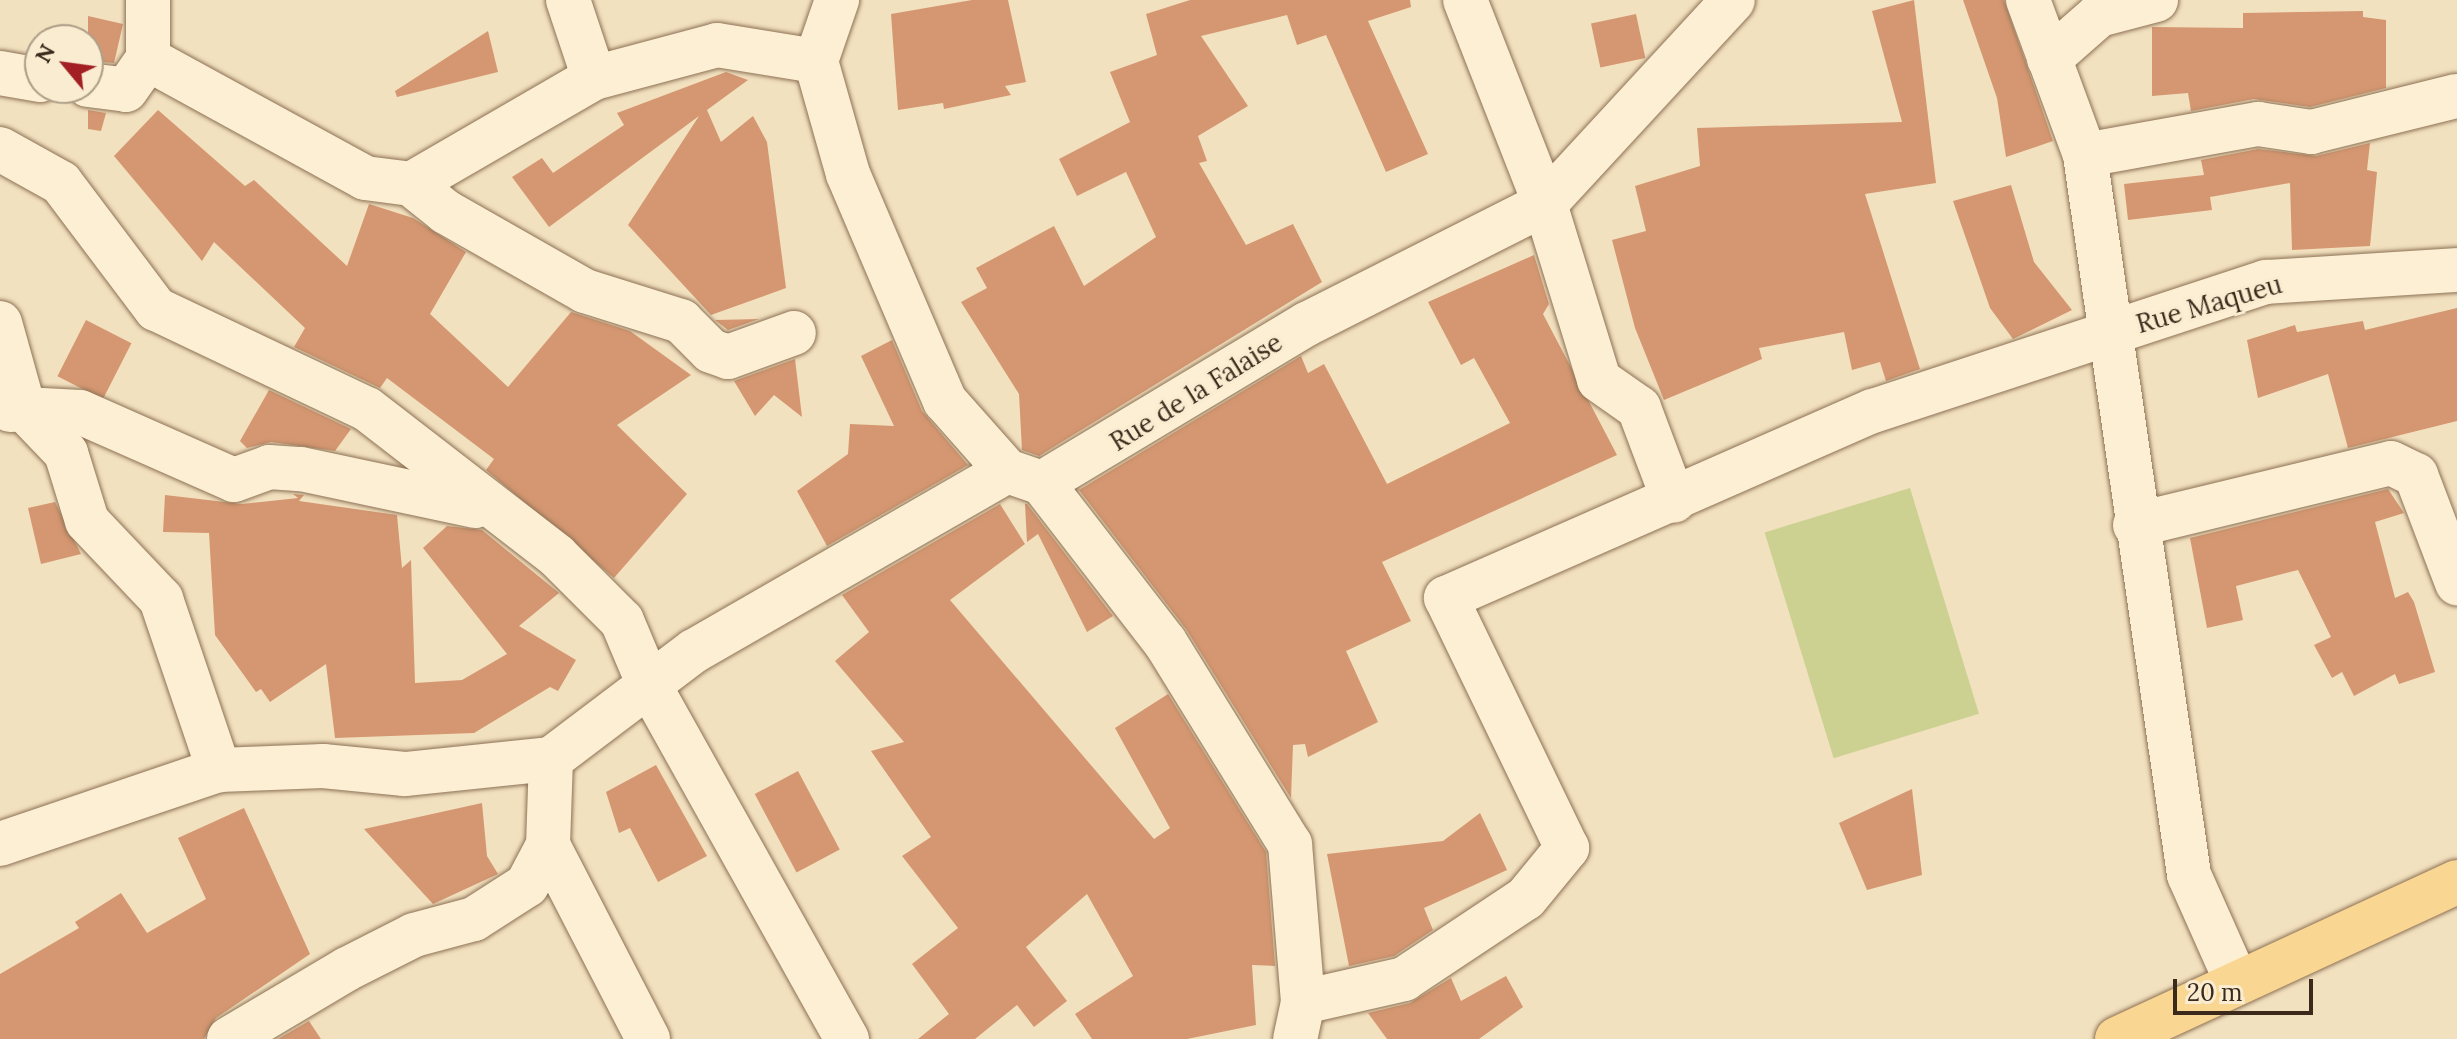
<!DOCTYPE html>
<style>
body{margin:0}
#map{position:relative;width:2457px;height:1039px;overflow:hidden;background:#f2e1bf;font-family:Lora,serif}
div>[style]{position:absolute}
.green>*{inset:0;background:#ccd192;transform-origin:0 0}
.building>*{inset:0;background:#d49771;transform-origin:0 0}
.roads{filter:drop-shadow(0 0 2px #8d7155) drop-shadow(0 0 2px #8d7155)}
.minor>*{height:44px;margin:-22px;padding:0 22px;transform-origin:22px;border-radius:22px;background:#fcefd3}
.primary>*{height:44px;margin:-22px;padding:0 22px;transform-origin:22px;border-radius:22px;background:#fad693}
span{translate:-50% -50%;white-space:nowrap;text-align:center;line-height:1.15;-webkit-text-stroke:6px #f9ecd0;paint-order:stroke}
.street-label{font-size:26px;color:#3b2a1c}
.north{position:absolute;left:24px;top:24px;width:80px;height:80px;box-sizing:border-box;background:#f9ecd0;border:2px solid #ad9e88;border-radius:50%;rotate:299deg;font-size:22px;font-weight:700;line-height:32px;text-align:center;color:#3b2a1c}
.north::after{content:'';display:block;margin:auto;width:28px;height:36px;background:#a21f24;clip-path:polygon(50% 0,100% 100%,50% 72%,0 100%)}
.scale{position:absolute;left:2173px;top:979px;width:140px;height:36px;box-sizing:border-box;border:4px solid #3b2a1c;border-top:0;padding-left:10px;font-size:24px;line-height:28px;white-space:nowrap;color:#3b2a1c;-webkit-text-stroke:6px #f9ecd0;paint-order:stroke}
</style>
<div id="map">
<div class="green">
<div style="left:1910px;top:488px;width:236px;height:152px;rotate:73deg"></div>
</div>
<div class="building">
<div style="clip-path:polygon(972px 0,1008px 0,1026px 82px,1005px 86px,1011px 95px,944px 109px,943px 103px,898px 110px,891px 14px)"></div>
<div style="clip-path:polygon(1190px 0,1410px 0,1411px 7px,1368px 21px,1428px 154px,1386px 172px,1326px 35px,1297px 45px,1287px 15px,1201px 36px,1248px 106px,1198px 136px,1207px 161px,1199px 163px,1246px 245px,1293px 224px,1322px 282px,1039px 456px,1022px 450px,1019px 394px,961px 302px,987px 288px,976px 268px,1054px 226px,1084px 286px,1156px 237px,1126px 172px,1077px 196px,1059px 159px,1130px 122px,1110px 72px,1157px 55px,1146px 14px)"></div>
<div style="clip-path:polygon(1914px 0,1936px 183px,1865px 194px,1920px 369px,1886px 381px,1880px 362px,1852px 370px,1844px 332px,1759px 348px,1762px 359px,1664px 400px,1635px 328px,1612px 240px,1646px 231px,1635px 186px,1700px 166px,1697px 128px,1902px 122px,1872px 11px)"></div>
<div style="clip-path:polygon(1963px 0,2004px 0,2053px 141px,2006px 157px,1997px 98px)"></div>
<div style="clip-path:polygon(2363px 11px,2363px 17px,2386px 20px,2386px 88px,2310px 107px,2254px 99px,2191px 111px,2188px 93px,2152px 96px,2152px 27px,2243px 28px,2243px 13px)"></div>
<div style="left:1636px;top:14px;width:45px;height:46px;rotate:78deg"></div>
<div style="clip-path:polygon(88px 16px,123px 24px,114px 63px,88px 61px)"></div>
<div style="clip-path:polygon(488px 31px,498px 72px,397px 97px,395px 91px)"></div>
<div style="clip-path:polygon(726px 72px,748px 80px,707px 110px,721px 142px,753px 116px,767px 142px,786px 288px,711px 315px,628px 225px,699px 116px,549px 227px,512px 177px,542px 158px,553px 173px,624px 125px,617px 113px)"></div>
<div style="clip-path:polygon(88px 110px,106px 113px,101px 131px,88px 129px)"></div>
<div style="clip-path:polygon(158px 110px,245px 186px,254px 180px,347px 266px,369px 204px,413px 218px,466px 252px,430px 314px,508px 387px,571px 312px,630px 331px,691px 375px,617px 425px,687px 494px,614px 578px,486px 470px,494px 459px,387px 378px,380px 388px,294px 347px,305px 328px,214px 242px,202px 261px,114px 156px)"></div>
<div style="clip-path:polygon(2370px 143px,2367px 170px,2377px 172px,2370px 246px,2292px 250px,2290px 183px,2210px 197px,2212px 210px,2128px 220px,2124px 184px,2204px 175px,2201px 160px,2258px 149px,2316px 156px)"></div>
<div style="clip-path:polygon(2011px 185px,2034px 262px,2072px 310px,2013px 339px,1990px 308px,1953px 201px)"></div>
<div style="clip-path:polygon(1534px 255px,1549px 304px,1543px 314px,1617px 455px,1382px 562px,1411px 621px,1346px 651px,1378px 722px,1308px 757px,1305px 744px,1293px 745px,1291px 798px,1186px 629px,1079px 490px,1301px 356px,1308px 373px,1324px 364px,1387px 484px,1510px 423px,1474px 358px,1461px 365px,1428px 302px)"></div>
<div style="clip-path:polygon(2457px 308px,2457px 421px,2348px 448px,2328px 374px,2258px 398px,2247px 340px,2295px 325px,2297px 332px,2363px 321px,2365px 330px)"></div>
<div style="clip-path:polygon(759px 319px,728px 330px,715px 320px)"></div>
<div style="left:86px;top:320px;width:51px;height:63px;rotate:27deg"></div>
<div style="clip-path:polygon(892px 340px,922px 411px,968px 465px,827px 546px,797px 491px,848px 454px,850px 424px,894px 426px,861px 356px)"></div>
<div style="clip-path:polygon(795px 359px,802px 417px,774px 395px,755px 416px,734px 381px)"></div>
<div style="clip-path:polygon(269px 390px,351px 429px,335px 451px,271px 442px,247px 448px,240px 441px)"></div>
<div style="clip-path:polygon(2388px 489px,2404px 513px,2375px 522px,2395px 598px,2408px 592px,2414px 602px,2435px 672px,2399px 684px,2395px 674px,2354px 696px,2342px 672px,2332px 678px,2314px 645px,2331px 637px,2298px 570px,2236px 586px,2243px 620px,2207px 628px,2190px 538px)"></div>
<div style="clip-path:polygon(293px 494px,304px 495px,299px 501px,397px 515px,402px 568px,411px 560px,415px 683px,462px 680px,507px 654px,423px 548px,447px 526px,482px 530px,559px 593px,519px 626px,576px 660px,558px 691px,550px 687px,474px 733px,335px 738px,326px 664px,270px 702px,261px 689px,256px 692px,215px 635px,209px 533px,163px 532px,165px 495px,242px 504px,298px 498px)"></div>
<div style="clip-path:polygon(55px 502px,81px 554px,41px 564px,28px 508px)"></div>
<div style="clip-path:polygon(1000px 504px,1025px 544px,950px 600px,1154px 839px,1170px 828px,1115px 728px,1168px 694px,1266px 852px,1275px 966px,1252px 965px,1256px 1025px,1187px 1039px,1092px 1039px,1075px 1014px,1133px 976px,1087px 894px,1026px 947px,1067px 1001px,1034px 1027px,1017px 1005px,975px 1039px,918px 1039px,949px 1014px,912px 964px,958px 928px,902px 856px,931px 837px,871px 751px,904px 742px,835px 661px,869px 632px,842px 595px)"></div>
<div style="clip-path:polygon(1025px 504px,1027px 504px,1113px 616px,1087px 632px,1038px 534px,1027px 542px)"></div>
<div style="clip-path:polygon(656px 765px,707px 856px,658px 882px,630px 828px,619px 833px,606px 792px)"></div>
<div style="left:798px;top:771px;width:89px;height:49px;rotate:62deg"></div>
<div style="clip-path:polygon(1912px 789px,1922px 875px,1867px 890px,1839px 823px)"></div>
<div style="clip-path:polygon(482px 803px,487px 856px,498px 874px,433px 904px,364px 829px)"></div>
<div style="clip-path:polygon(244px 808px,310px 954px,216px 1018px,204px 1039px,0 1039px,0 974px,79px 928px,75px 922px,121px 893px,147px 933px,206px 899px,178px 838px)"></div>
<div style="clip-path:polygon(1480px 813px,1507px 870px,1424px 908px,1433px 930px,1394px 956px,1349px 966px,1327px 854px,1443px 841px)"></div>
<div style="clip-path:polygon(1506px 976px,1523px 1007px,1479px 1039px,1387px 1039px,1368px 1013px,1410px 1003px,1451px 978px,1461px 1001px)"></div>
<div style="clip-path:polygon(309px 1021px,321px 1039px,278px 1039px)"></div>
</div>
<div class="roads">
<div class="minor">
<div style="left:148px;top:0;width:59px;rotate:90deg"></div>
<div style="left:148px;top:59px;width:247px;rotate:28.7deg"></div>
<div style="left:365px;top:178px;width:46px;rotate:7.4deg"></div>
<div style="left:411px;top:184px;width:211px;rotate:-30.1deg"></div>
<div style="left:594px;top:78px;width:127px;rotate:-15deg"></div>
<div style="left:717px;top:45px;width:100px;rotate:9.2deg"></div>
<div style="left:816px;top:61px;width:65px;rotate:-71deg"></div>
<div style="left:568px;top:0;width:82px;rotate:71.6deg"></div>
<div style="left:1465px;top:0;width:219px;rotate:68.6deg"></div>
<div style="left:1545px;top:204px;width:184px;rotate:72.9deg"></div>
<div style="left:1599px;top:380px;width:49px;rotate:35deg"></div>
<div style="left:1639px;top:408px;width:99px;rotate:69.4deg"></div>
<div style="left:2028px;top:0;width:165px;rotate:69.8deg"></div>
<div style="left:2085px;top:155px;width:727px;rotate:81.78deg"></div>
<div style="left:2189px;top:875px;width:118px;rotate:66deg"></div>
<div style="left:2049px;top:59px;width:67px;rotate:-41.3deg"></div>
<div style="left:2099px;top:15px;width:59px;rotate:-14.7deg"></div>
<div style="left:816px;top:61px;width:117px;rotate:74.2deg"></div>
<div style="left:848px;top:174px;width:247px;rotate:66.9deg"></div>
<div style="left:945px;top:401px;width:94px;rotate:48.5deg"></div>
<div style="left:1007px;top:471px;width:37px;rotate:19deg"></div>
<div style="left:1042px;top:483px;width:309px;rotate:-31deg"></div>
<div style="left:1307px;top:324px;width:267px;rotate:-26.8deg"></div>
<div style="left:1545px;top:204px;width:277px;rotate:-47.3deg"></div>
<div style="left:0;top:73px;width:41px;rotate:9.9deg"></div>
<div style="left:88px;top:85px;width:38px;rotate:7deg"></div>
<div style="left:126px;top:90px;width:38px;rotate:-55deg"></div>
<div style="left:0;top:149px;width:70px;rotate:29.1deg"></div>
<div style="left:61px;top:183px;width:158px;rotate:53deg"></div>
<div style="left:156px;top:309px;width:233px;rotate:25.4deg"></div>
<div style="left:367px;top:409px;width:240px;rotate:37.7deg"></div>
<div style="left:557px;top:556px;width:92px;rotate:45deg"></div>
<div style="left:622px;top:621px;width:67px;rotate:67.2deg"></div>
<div style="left:648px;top:683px;width:408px;rotate:60.8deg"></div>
<div style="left:2085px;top:155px;width:176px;rotate:-10.2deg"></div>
<div style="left:2258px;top:124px;width:54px;rotate:8.6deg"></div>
<div style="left:2311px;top:132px;width:150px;rotate:-13.9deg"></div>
<div style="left:411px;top:184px;width:45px;rotate:38.7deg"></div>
<div style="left:446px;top:212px;width:160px;rotate:29.6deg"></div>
<div style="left:585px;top:291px;width:101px;rotate:17.4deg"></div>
<div style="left:681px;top:321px;width:42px;rotate:45deg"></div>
<div style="left:711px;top:351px;width:18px;rotate:19deg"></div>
<div style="left:728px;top:357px;width:70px;rotate:-20deg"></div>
<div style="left:0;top:323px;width:89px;rotate:74.4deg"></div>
<div style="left:24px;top:409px;width:56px;rotate:3.1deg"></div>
<div style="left:80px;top:412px;width:168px;rotate:23.8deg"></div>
<div style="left:234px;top:480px;width:37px;rotate:-20deg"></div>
<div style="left:269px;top:467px;width:32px;rotate:4deg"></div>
<div style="left:301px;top:469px;width:178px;rotate:12deg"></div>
<div style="left:10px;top:410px;width:14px;rotate:-4deg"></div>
<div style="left:24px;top:409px;width:61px;rotate:46.3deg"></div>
<div style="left:66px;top:453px;width:71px;rotate:72.8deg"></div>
<div style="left:87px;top:521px;width:108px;rotate:46.5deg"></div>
<div style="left:161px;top:599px;width:181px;rotate:71.3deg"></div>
<div style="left:1042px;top:483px;width:201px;rotate:52.3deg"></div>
<div style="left:1165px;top:642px;width:238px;rotate:58.3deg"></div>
<div style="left:1290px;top:844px;width:159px;rotate:85.3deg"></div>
<div style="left:1303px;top:1002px;width:38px;rotate:102deg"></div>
<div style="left:2135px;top:525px;width:263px;rotate:-13.6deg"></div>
<div style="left:2391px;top:463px;width:28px;rotate:26deg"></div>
<div style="left:2416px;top:475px;width:116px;rotate:69.2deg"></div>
<div style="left:0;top:844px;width:231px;rotate:-18.7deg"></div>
<div style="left:219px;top:770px;width:104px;rotate:-2.2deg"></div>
<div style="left:323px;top:766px;width:82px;rotate:5.6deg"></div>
<div style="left:405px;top:774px;width:147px;rotate:-5.9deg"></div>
<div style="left:548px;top:845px;width:218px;rotate:62.7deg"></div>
<div style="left:1303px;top:1002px;width:104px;rotate:-12.8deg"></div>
<div style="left:1404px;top:979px;width:146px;rotate:-33.6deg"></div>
<div style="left:1526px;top:898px;width:65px;rotate:-50.6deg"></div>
<div style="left:1567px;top:848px;width:278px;rotate:-115.8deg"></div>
<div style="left:1446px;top:598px;width:466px;rotate:-23.7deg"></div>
<div style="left:1873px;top:411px;width:414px;rotate:-18.2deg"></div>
<div style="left:2266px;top:282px;width:191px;rotate:-3.6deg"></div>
<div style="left:229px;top:1039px;width:137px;rotate:-30.7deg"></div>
<div style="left:347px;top:969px;width:75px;rotate:-26.9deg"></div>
<div style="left:414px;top:935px;width:62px;rotate:-14.9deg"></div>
<div style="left:474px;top:919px;width:63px;rotate:-32.7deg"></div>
<div style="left:527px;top:885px;width:45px;rotate:-62.3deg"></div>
<div style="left:548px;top:845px;width:86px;rotate:-88deg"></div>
<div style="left:551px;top:759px;width:179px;rotate:-37.1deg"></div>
<div style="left:694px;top:651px;width:361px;rotate:-29.9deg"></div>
</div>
<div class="primary">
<div style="left:2117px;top:1039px;width:374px;rotate:-24.8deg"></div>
</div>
</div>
<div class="street-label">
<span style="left:2209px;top:304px;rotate:-16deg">Rue Maqueu</span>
<span style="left:1196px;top:392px;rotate:-32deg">Rue de la Falaise</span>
</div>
<div class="north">N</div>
<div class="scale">20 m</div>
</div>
